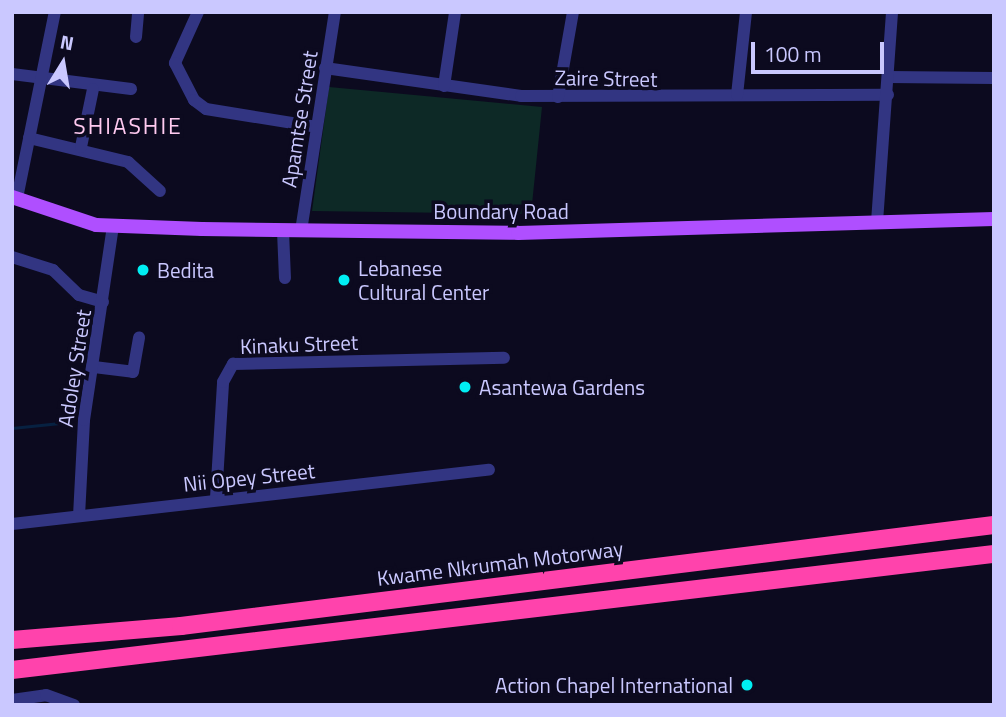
<!DOCTYPE html>
<style>
body{margin:0}
#map{position:relative;width:1006px;height:717px;overflow:hidden;background:#0c0a1f;font-family:"Titillium Web",sans-serif}
div>[style]{position:absolute}
.green>*{inset:0;background:#0d2926}
.stream>*{height:2.5px;margin:-1.25px;padding:0 1.25px;transform-origin:1.25px;border-radius:1.25px;background:#072141}
.minor>*{height:12px;margin:-6px;padding:0 6px;transform-origin:6px;border-radius:6px;background:#323582}
.major>*{height:14px;margin:-7px;padding:0 7px;transform-origin:7px;border-radius:7px;background:#af4fff}
.highway>*{height:18px;margin:-9px;padding:0 9px;transform-origin:9px;border-radius:9px;background:#ff43ac}
.dots>*{width:19px;height:19px;translate:-50% -50%;box-sizing:border-box;border:4px solid #0c0a1f;border-radius:50%}
span{translate:-50% -50%;white-space:nowrap;text-align:center;line-height:1.15;-webkit-text-stroke:7px #0c0a1f;paint-order:stroke}
.street-label{font-size:21px;color:#cac8ff}
.poi-label{font-size:21px;color:#cac8ff}
.left{translate:0 -50%;text-align:left}
.right{translate:-100% -50%;text-align:right}
.neighbourhood-label{font-size:23px;color:#ffcaf0;letter-spacing:2px}
.frame{position:absolute;inset:0;border:14px solid #cac8ff;pointer-events:none}
.north{position:absolute;left:28px;top:28px;width:70px;height:70px;-webkit-text-stroke:5px #0c0a1f;paint-order:stroke;rotate:11deg;font-size:19px;font-weight:700;line-height:28px;text-align:center;color:#cac8ff}
.north::after{content:'';display:block;margin:auto;width:24px;height:32px;background:#cac8ff;clip-path:polygon(50% 0,100% 100%,50% 72%,0 100%)}
.scale{position:absolute;left:751px;top:42px;width:133px;height:32px;box-sizing:border-box;border:4px solid #cac8ff;border-top:0;padding-left:9px;font-size:21px;line-height:24px;white-space:nowrap;color:#cac8ff;-webkit-text-stroke:5px #0c0a1f;paint-order:stroke}
</style>
<div id="map">
<div class="green">
<div style="clip-path:polygon(329px 87px,542px 107px,531px 214px,312px 211px)"></div>
</div>
<div class="stream">
<div style="left:12px;top:428px;width:48px;rotate:-5.9deg"></div>
</div>
<div class="minor">
<div style="left:198px;top:12px;width:56px;rotate:114.3deg"></div>
<div style="left:175px;top:63px;width:42px;rotate:62.8deg"></div>
<div style="left:194px;top:100px;width:15px;rotate:37deg"></div>
<div style="left:206px;top:109px;width:112px;rotate:9.2deg"></div>
<div style="left:136px;top:37px;width:25px;rotate:-85deg"></div>
<div style="left:325px;top:68px;width:198px;rotate:8.1deg"></div>
<div style="left:521px;top:96px;width:367px;rotate:-0.2deg"></div>
<div style="left:12px;top:74px;width:120px;rotate:7.2deg"></div>
<div style="left:888px;top:77px;width:106px;rotate:0.5deg"></div>
<div style="left:444px;top:86px;width:75px;rotate:-81.5deg"></div>
<div style="left:737px;top:95px;width:83px;rotate:-83.8deg"></div>
<div style="left:558px;top:97px;width:86px;rotate:-80deg"></div>
<div style="left:29px;top:138px;width:102px;rotate:13.6deg"></div>
<div style="left:128px;top:162px;width:43px;rotate:42.2deg"></div>
<div style="left:81px;top:147px;width:59px;rotate:-78.3deg"></div>
<div style="left:17px;top:198px;width:190px;rotate:-78.5deg"></div>
<div style="left:877px;top:222px;width:211px;rotate:-85.9deg"></div>
<div style="left:283px;top:231px;width:47px;rotate:87.6deg"></div>
<div style="left:301px;top:231px;width:222px;rotate:-81.2deg"></div>
<div style="left:12px;top:257px;width:43px;rotate:17.6deg"></div>
<div style="left:53px;top:270px;width:36px;rotate:44deg"></div>
<div style="left:79px;top:295px;width:25px;rotate:16deg"></div>
<div style="left:94px;top:367px;width:39px;rotate:7deg"></div>
<div style="left:133px;top:372px;width:35px;rotate:-80deg"></div>
<div style="left:216px;top:498px;width:116px;rotate:-86.5deg"></div>
<div style="left:223px;top:382px;width:21px;rotate:-61deg"></div>
<div style="left:233px;top:364px;width:271px;rotate:-1.3deg"></div>
<div style="left:79px;top:516px;width:96px;rotate:-87deg"></div>
<div style="left:84px;top:420px;width:195px;rotate:-81.5deg"></div>
<div style="left:12px;top:524px;width:480px;rotate:-6.5deg"></div>
<div style="left:12px;top:700px;width:34px;rotate:-8deg"></div>
<div style="left:46px;top:695px;width:30px;rotate:20deg"></div>
</div>
<div class="major">
<div style="left:12px;top:197px;width:89px;rotate:18.4deg"></div>
<div style="left:96px;top:225px;width:106px;rotate:2.2deg"></div>
<div style="left:202px;top:229px;width:316px;rotate:0.7deg"></div>
<div style="left:518px;top:233px;width:476px;rotate:-1.7deg"></div>
</div>
<div class="highway">
<div style="left:12px;top:640px;width:170px;rotate:-4.7deg"></div>
<div style="left:181px;top:626px;width:819px;rotate:-7.08deg"></div>
<div style="left:12px;top:670px;width:989px;rotate:-6.74deg"></div>
</div>
<div class="dots">
<div style="left:143px;top:270px;background:#00eef3"></div>
<div style="left:344px;top:280px;background:#00eef3"></div>
<div style="left:465px;top:387px;background:#00eef3"></div>
<div style="left:747px;top:685px;background:#00eef3"></div>
</div>
<div class="street-label">
<span style="left:606px;top:78px;rotate:1deg">Zaire Street</span>
<span style="left:299px;top:119px;rotate:-81deg">Apamtse Street</span>
<span style="left:501px;top:211px">Boundary Road</span>
<span style="left:299px;top:344px;rotate:-2deg">Kinaku Street</span>
<span style="left:74px;top:368px;rotate:-81deg">Adoley Street</span>
<span style="left:249px;top:477px;rotate:-6deg">Nii Opey Street</span>
<span style="left:500px;top:563px;rotate:-7deg">Kwame Nkrumah Motorway</span>
</div>
<div class="poi-label">
<span class="left" style="left:358px;top:280px">Lebanese<br>Cultural Center</span>
<span class="left" style="left:157px;top:270px">Bedita</span>
<span class="left" style="left:479px;top:387px">Asantewa Gardens</span>
<span class="right" style="left:733px;top:685px">Action Chapel International</span>
</div>
<div class="neighbourhood-label">
<span style="left:128px;top:126px">SHIASHIE</span>
</div>
<div class="frame"></div>
<div class="north">N</div>
<div class="scale">100 m</div>
</div>
